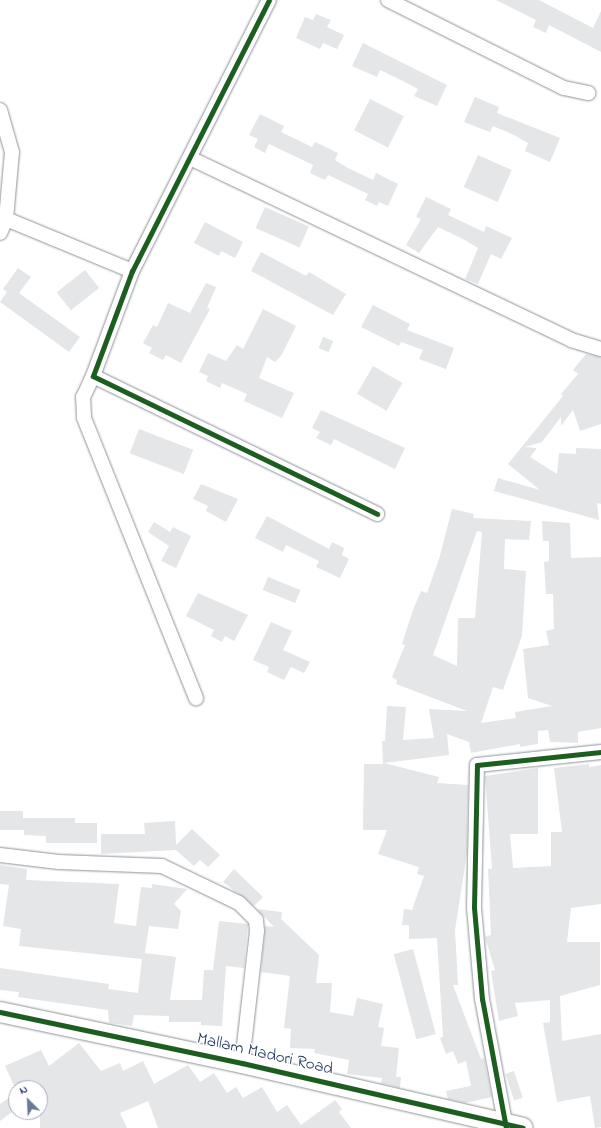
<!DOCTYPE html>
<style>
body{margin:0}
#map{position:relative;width:601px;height:1128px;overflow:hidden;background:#fff;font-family:"Indie Flower",sans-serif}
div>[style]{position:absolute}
.building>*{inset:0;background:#e5e6e8;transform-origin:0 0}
.roads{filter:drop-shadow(0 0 1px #8e929a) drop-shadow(0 0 1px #8e929a)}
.street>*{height:14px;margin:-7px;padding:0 7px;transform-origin:7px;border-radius:7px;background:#fff}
.secondary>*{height:20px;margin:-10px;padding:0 10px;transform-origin:10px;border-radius:10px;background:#fff}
.cycleway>*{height:5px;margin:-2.5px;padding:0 2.5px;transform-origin:2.5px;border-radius:2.5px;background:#1b5e20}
span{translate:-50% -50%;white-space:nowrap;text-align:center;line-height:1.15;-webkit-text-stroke:3px #fff;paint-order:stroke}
.street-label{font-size:17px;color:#1b2f5e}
.north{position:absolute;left:8px;top:1080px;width:40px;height:40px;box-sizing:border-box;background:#fff;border:1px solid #a4acbf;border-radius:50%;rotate:336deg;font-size:11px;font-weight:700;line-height:16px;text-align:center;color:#1b2f5e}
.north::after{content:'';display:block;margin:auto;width:14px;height:18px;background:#6b7896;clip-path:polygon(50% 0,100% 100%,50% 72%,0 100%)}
</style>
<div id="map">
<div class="building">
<div style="clip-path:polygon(496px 0,539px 0,593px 28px,601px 11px,601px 52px,549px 25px,546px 33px,533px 27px,536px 20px)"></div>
<div style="clip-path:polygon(316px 14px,331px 20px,327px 27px,344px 35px,337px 49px,323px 43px,320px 49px,296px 38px,305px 17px,313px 20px)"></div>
<div style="clip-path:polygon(363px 43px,447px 85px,437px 106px,414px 96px,418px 89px,403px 81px,380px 70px,377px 77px,352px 66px)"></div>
<div style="clip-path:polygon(475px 97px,499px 107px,497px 113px,560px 138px,550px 162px,525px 151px,528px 143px,514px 135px,493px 126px,490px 132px,464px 122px)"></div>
<div style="left:370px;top:99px;width:38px;height:35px;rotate:27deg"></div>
<div style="clip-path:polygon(260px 114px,284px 126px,281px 132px,312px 147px,315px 142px,338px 153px,335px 160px,348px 168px,373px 180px,376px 173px,398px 184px,388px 206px,379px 202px,377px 206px,365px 200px,368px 194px,328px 175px,325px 180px,310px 173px,313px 165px,269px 144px,265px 153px,254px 147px,258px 139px,249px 135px)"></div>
<div style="left:478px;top:155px;width:37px;height:35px;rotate:24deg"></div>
<div style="clip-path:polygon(426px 197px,451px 209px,448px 215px,484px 232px,486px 226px,512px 238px,501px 259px,491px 254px,478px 284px,465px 279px,478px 248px,463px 239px,438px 227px,419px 253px,406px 245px,421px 219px,416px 217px)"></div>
<div style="left:265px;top:207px;width:48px;height:23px;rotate:24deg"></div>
<div style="clip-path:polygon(205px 222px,243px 242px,235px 258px,221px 251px,219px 256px,194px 243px)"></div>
<div style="clip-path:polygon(261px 252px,306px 276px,309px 272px,346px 294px,333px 315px,251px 271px)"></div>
<div style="clip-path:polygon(18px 268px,31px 277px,19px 293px,80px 337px,69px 352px,0 302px,7px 292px,3px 289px)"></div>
<div style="left:85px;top:270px;width:23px;height:36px;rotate:52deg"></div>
<div style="clip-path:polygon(206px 283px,216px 287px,207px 308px,210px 309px,181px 363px,166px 355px,163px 360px,149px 353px,152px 348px,143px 343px,153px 325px,157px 327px,168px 303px,190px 313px)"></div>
<div style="clip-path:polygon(373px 305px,410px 324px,407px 330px,454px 348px,446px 369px,419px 359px,423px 350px,401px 342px,399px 346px,361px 327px)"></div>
<div style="clip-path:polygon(263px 309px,296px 326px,281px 356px,275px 362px,267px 357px,259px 378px,294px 393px,282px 418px,244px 401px,247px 394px,222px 383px,220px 388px,206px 381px,208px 376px,199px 372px,208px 353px,226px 361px,237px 345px,243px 349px)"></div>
<div style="left:323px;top:337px;width:11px;height:12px;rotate:22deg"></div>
<div style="clip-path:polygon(586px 354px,601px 357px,601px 424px,580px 431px,573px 410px,561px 426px,561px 417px,542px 442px,525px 447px,537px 448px,530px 457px,557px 474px,559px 453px,576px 454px,576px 448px,601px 449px,601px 504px,597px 503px,599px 520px,494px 491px,498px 478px,540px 490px,508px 464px,563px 396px,561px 394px,578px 374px,573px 370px)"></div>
<div style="left:373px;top:366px;width:34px;height:32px;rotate:30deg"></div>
<div style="clip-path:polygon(321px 410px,405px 448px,395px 469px,334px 439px,331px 445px,316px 438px,320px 432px,312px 428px)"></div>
<div style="left:139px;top:429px;width:58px;height:26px;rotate:21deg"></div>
<div style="clip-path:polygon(201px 484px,238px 499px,226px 522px,206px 511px,208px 506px,193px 499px)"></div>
<div style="clip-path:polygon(evenodd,452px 509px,474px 514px,473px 518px,531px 521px,529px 540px,505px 539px,504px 569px,526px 571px,522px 636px,503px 690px,493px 687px,481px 723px,516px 718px,515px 712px,552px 706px,528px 698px,523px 649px,549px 645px,546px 631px,554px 629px,553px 594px,546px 594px,544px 562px,549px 561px,549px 541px,543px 541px,542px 521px,570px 523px,571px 558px,601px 557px,601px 728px,578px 732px,578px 743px,550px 742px,548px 730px,538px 731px,538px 744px,520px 747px,520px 744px,471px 753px,469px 742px,447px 734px,449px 755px,384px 763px,439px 777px,437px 783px,468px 785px,467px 853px,455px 930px,458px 985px,453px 985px,481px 1059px,484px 1058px,492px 1097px,465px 1103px,448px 1099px,446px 1091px,471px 1086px,466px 1061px,458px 1064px,453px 1051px,446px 1054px,440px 1038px,443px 1037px,437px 938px,409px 939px,409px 925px,402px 925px,404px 909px,412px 910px,424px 876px,417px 874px,419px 867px,378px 854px,387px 830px,363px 830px,364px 764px,383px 764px,382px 741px,385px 741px,387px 706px,406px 707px,403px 740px,434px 738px,429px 709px,467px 711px,396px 684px,397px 680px,392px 677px,405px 645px,402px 644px,413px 610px,421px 591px,427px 593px,439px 559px,452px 509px,477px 531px,482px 532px,475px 618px,458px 618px,457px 666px,433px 655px,477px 531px)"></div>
<div style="clip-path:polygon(267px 516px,329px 549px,332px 542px,344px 548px,342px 555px,349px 559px,340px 578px,316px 567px,319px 561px,286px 545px,283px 552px,255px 538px)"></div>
<div style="clip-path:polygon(154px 522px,170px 532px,173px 527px,191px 536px,176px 568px,161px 561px,169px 546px,148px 532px)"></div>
<div style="left:268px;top:577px;width:35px;height:14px;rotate:22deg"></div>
<div style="clip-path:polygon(198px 593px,248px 615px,234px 641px,225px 636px,222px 642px,211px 636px,214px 630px,186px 616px)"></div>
<div style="clip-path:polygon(271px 622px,292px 631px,283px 650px,310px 662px,304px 673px,291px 667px,284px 680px,267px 672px,269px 667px,253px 660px)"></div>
<div style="clip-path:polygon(589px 764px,589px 767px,601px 765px,601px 904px,571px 908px,567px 942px,600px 942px,600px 985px,560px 996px,562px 1041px,601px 1034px,601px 1127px,595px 1128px,590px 1096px,557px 1102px,543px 1023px,550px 1022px,550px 1000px,515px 1003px,518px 1016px,499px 1021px,491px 971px,495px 970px,485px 937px,491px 935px,488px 869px,492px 869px,485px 776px,538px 768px,538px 834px,510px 834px,513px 868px,551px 866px,551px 832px,562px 832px,554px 768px)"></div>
<div style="clip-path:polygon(0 811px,23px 811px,23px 818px,75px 818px,75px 823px,97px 823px,97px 843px,46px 843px,46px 836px,24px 835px,24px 830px,0 830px)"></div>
<div style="clip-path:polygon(175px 821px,176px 845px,192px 829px,220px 855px,208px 867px,200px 860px,194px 866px,176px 850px,101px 854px,101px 834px,145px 834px,144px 823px)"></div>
<div style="clip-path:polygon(0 865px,27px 869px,26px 880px,119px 884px,114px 923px,136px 926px,141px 887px,152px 888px,152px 884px,187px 889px,174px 904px,181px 911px,178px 929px,149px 926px,145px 953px,176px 957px,170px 1000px,202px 1000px,204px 970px,213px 970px,219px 921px,248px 924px,244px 968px,226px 966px,222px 1026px,201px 1025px,201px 1022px,169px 1022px,169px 1016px,134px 1015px,132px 1026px,109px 1023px,108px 1010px,18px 997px,19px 992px,0 990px,0 968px,109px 984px,108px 989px,138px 993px,142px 959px,19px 946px,21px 929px,3px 926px,9px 885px,0 884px)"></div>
<div style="clip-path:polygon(234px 869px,263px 897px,254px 906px,223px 882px)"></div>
<div style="clip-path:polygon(257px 909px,282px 912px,281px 919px,319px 955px,316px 983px,332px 983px,330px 1012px,353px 1016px,357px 998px,383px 1004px,378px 1027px,384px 1028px,381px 1046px,399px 1048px,396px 1077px,401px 1077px,400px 1088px,381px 1083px,382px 1078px,347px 1074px,349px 1060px,314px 1053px,315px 1049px,290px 1048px,291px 1029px,284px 1028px,290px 976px,261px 972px,265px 926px,274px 927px)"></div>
<div style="left:413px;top:949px;width:88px;height:20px;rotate:75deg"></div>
<div style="clip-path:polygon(79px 1043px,101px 1071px,120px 1063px,123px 1071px,143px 1061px,154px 1084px,188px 1065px,200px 1082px,214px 1073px,227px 1093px,236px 1087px,243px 1098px,262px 1087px,277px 1112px,287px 1105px,301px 1125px,335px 1100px,342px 1109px,339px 1112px,351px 1128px,158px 1128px,148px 1101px,120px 1113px,127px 1128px,40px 1128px,40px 1088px,15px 1088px,5px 1066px,41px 1050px,49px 1066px)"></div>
<div style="left:514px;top:1071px;width:28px;height:9px;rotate:72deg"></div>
<div style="clip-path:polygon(16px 1093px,16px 1109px,0 1121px,0 1104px)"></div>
</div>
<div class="roads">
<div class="street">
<div style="left:269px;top:0;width:304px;rotate:116.8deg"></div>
<div style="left:132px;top:271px;width:112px;rotate:110.4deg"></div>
<div style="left:93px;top:376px;width:316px;rotate:25.9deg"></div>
<div style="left:388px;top:0;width:197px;rotate:26.6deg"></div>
<div style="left:564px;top:88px;width:25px;rotate:12deg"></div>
<div style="left:0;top:110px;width:44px;rotate:74.1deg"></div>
<div style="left:12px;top:152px;width:67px;rotate:95.1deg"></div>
<div style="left:6px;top:219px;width:15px;rotate:113deg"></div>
<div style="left:190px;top:158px;width:422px;rotate:25.5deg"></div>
<div style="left:571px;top:340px;width:31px;rotate:17deg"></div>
<div style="left:6px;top:219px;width:136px;rotate:22.4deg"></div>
<div style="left:93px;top:376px;width:23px;rotate:115deg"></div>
<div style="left:83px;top:397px;width:21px;rotate:87deg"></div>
<div style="left:84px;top:418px;width:302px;rotate:68.2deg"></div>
<div style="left:0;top:855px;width:59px;rotate:6.8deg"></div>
<div style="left:59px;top:862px;width:103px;rotate:2.2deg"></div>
<div style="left:162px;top:866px;width:85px;rotate:25.7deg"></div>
<div style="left:239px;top:903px;width:24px;rotate:45deg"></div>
<div style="left:256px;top:920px;width:11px;rotate:85deg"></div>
<div style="left:257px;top:931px;width:133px;rotate:96.5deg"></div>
<div style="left:506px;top:1128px;width:131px;rotate:-100.5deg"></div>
<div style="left:482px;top:999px;width:92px;rotate:-95deg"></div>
<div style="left:474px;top:907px;width:142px;rotate:-88.8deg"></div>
<div style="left:477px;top:765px;width:125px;rotate:-6deg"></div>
</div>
<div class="secondary">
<div style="left:0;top:1012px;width:247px;rotate:11.9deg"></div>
<div style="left:242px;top:1063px;width:288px;rotate:13deg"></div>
</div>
</div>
<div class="cycleway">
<div style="left:269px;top:0;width:304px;rotate:116.8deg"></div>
<div style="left:132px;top:271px;width:112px;rotate:110.4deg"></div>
<div style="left:93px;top:376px;width:316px;rotate:25.9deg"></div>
<div style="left:0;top:1012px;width:247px;rotate:11.9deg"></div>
<div style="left:242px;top:1063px;width:288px;rotate:13deg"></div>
<div style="left:506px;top:1128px;width:131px;rotate:-100.5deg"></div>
<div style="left:482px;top:999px;width:92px;rotate:-95deg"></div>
<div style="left:474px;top:907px;width:142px;rotate:-88.8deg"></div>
<div style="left:477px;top:765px;width:125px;rotate:-6deg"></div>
</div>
<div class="street-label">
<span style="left:265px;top:1054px;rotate:13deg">Mallam Madori Road</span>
</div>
<div class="north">N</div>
</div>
